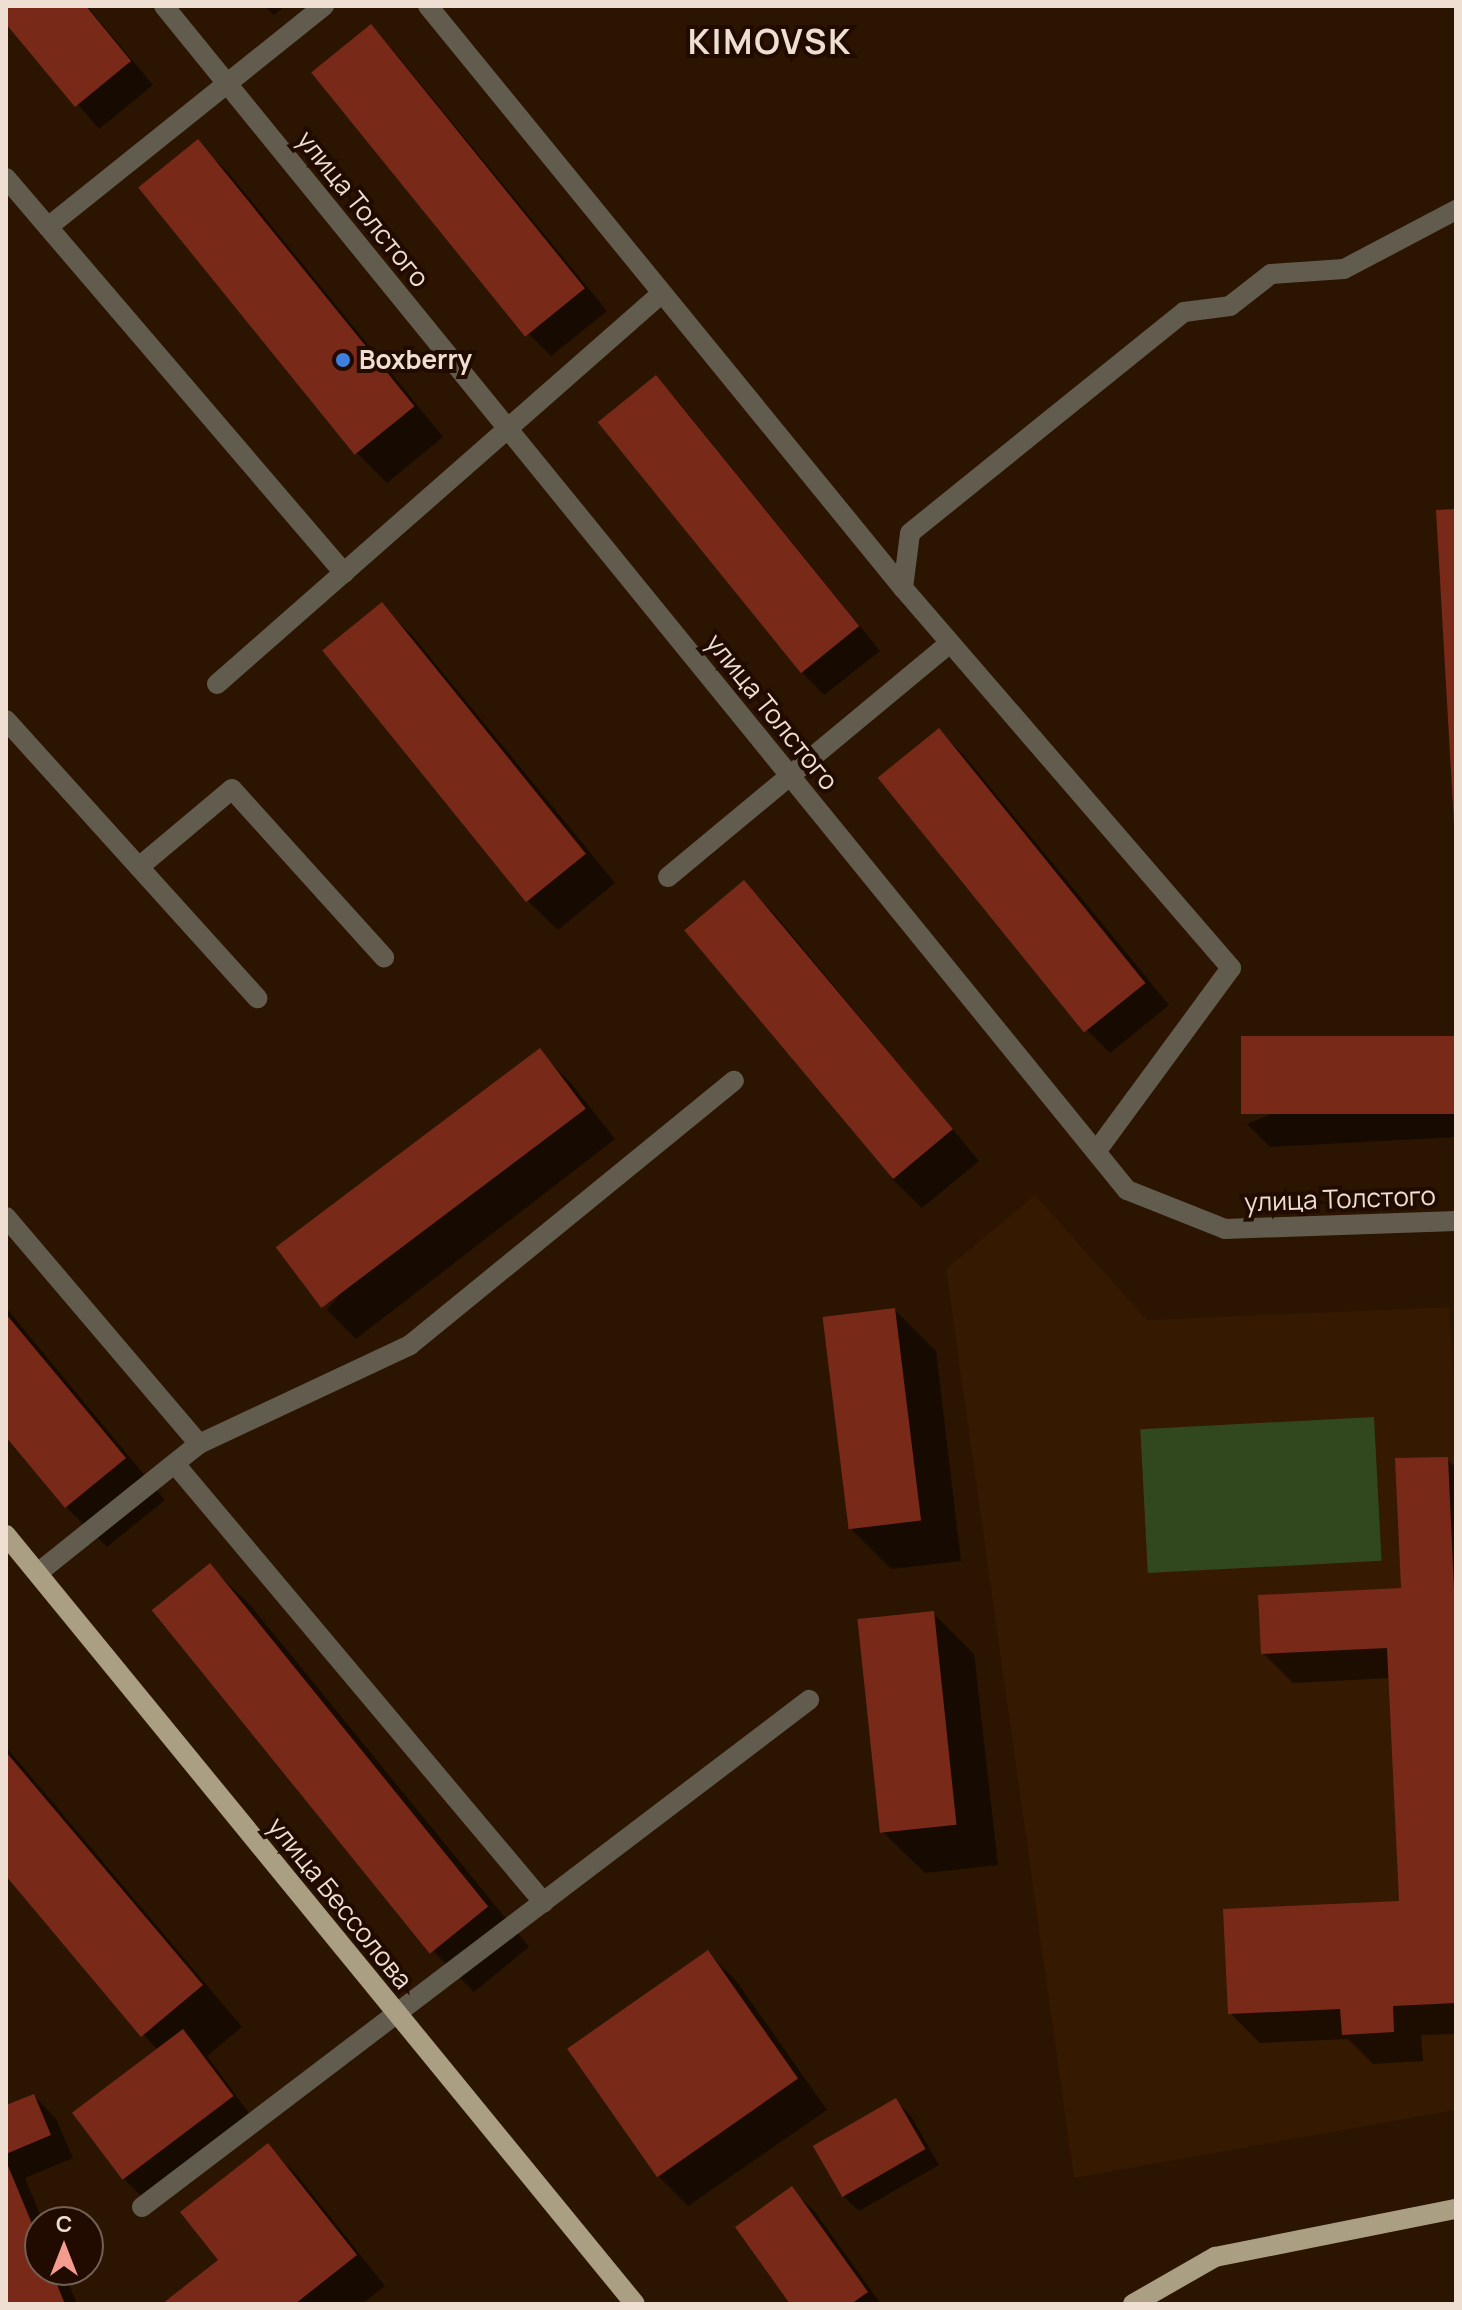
<!DOCTYPE html>
<meta charset="utf-8">
<style>
body{margin:0}
#map{position:relative;width:1462px;height:2310px;overflow:hidden;background:#2b1400;font-family:Manrope,sans-serif}
div>[style]{position:absolute}
.built>*{inset:0;background:#351900}
.green>*{inset:0;background:#31481f;transform-origin:0 0}
.shadow>*{inset:0;background:#0007}
.building>*{inset:0;background:#792918;transform-origin:0 0}
.minor>*{height:20px;margin:-10px;padding:0 10px;transform-origin:10px;border-radius:10px;background:#625c4e}
.major>*{height:20px;margin:-10px;padding:0 10px;transform-origin:10px;border-radius:10px;background:#aa9f82}
.dots>*{width:22px;height:22px;translate:-50% -50%;box-sizing:border-box;border:4px solid #210b00;border-radius:50%}
span{translate:-50% -50%;white-space:nowrap;text-align:center;line-height:1.15;-webkit-text-stroke:8px #210b00;paint-order:stroke}
.street-label{font-size:26px;color:#efdfd2}
.poi-label{font-size:26px;color:#efdfd2;font-weight:700}
.left{translate:0 -50%;text-align:left}
.district-label{font-size:34px;color:#efdfd2;font-weight:700;letter-spacing:2px}
.frame{position:absolute;inset:0;border:8px solid #efdfd2;pointer-events:none}
.north{position:absolute;left:24px;top:2206px;width:80px;height:80px;box-sizing:border-box;background:#210b00;border:2px solid #736054;border-radius:50%;rotate:0deg;font-size:22px;font-weight:700;line-height:32px;text-align:center;color:#efdfd2}
.north::after{content:'';display:block;margin:auto;width:28px;height:36px;background:#f59c91;clip-path:polygon(50% 0,100% 100%,50% 72%,0 100%)}
</style>
<div id="map">
<div class="built">
<div style="clip-path:polygon(1035px 1195px,1147px 1320px,1449px 1307px,1456px 1409px,1456px 2110px,1074px 2178px,946px 1269px)"></div>
</div>
<div class="green">
<div style="left:1374px;top:1417px;width:144px;height:234px;rotate:87deg"></div>
</div>
<div class="shadow">
<div style="clip-path:polygon(6px 6px,87px 6px,153px 85px,99px 129px,6px 21px)"></div>
<div style="clip-path:polygon(264px 6px,285px 6px,274px 15px)"></div>
<div style="clip-path:polygon(371px 27px,393px 50px,607px 311px,551px 356px,528px 333px)"></div>
<div style="clip-path:polygon(197px 142px,227px 171px,443px 437px,387px 483px,357px 453px)"></div>
<div style="clip-path:polygon(655px 378px,678px 401px,880px 651px,824px 695px,802px 672px)"></div>
<div style="clip-path:polygon(382px 605px,411px 634px,615px 883px,558px 930px,528px 901px)"></div>
<div style="clip-path:polygon(939px 731px,962px 753px,1169px 1005px,1110px 1053px,1088px 1031px)"></div>
<div style="clip-path:polygon(743px 883px,773px 912px,979px 1161px,922px 1208px,892px 1179px)"></div>
<div style="clip-path:polygon(1456px 1038px,1456px 1137px,1270px 1147px,1247px 1124px)"></div>
<div style="clip-path:polygon(539px 1051px,569px 1081px,615px 1139px,356px 1339px,327px 1310px)"></div>
<div style="clip-path:polygon(6px 1308px,165px 1500px,107px 1547px,66px 1507px,6px 1434px)"></div>
<div style="clip-path:polygon(895px 1310px,936px 1351px,961px 1561px,891px 1569px,850px 1528px)"></div>
<div style="clip-path:polygon(1447px 1459px,1456px 1468px,1456px 2034px,1421px 2035px,1423px 2061px,1373px 2064px,1348px 2039px,1260px 2043px,1230px 2013px,1401px 1902px,1391px 1678px,1293px 1683px,1263px 1653px,1403px 1590px)"></div>
<div style="clip-path:polygon(210px 1566px,251px 1606px,529px 1947px,474px 1992px,433px 1951px)"></div>
<div style="clip-path:polygon(933px 1613px,974px 1654px,998px 1865px,925px 1873px,884px 1833px)"></div>
<div style="clip-path:polygon(6px 1747px,242px 2027px,207px 2056px,254px 2120px,146px 2201px,123px 2178px,158px 2051px,6px 1873px)"></div>
<div style="clip-path:polygon(708px 1952px,737px 1982px,827px 2110px,688px 2206px,659px 2177px)"></div>
<div style="clip-path:polygon(34px 2096px,56px 2119px,73px 2158px,25px 2178px,43px 2222px,40px 2222px,40px 2270px,63px 2270px,77px 2304px,6px 2304px,6px 2107px)"></div>
<div style="clip-path:polygon(895px 2100px,911px 2116px,939px 2165px,859px 2211px,843px 2196px)"></div>
<div style="clip-path:polygon(268px 2146px,297px 2175px,385px 2286px,362px 2304px,165px 2304px,221px 2260px)"></div>
<div style="clip-path:polygon(792px 2189px,815px 2212px,881px 2304px,792px 2304px)"></div>
</div>
<div class="building">
<div style="clip-path:polygon(6px 6px,86px 6px,131px 61px,75px 107px,6px 24px)"></div>
<div style="left:371px;top:24px;width:340px;height:77px;rotate:51deg"></div>
<div style="left:198px;top:139px;width:344px;height:77px;rotate:51deg"></div>
<div style="left:656px;top:375px;width:323px;height:75px;rotate:51deg"></div>
<div style="clip-path:polygon(1456px 509px,1456px 824px,1454px 824px,1436px 510px)"></div>
<div style="left:382px;top:602px;width:324px;height:77px;rotate:51deg"></div>
<div style="left:939px;top:728px;width:328px;height:79px;rotate:51deg"></div>
<div style="left:744px;top:880px;width:325px;height:78px;rotate:50deg"></div>
<div style="left:1456px;top:1036px;width:78px;height:215px;rotate:90deg"></div>
<div style="left:540px;top:1048px;width:76px;height:331px;rotate:53deg"></div>
<div style="left:895px;top:1308px;width:214px;height:73px;rotate:83deg"></div>
<div style="clip-path:polygon(6px 1314px,126px 1458px,65px 1508px,6px 1437px)"></div>
<div style="clip-path:polygon(1448px 1457px,1456px 1634px,1456px 2003px,1393px 2006px,1394px 2032px,1342px 2035px,1340px 2009px,1228px 2014px,1223px 1909px,1399px 1901px,1387px 1648px,1261px 1654px,1258px 1595px,1401px 1588px,1395px 1458px)"></div>
<div style="left:210px;top:1563px;width:442px;height:75px;rotate:51deg"></div>
<div style="left:934px;top:1611px;width:215px;height:77px;rotate:84deg"></div>
<div style="clip-path:polygon(6px 1752px,203px 1985px,141px 2037px,6px 1876px)"></div>
<div style="left:708px;top:1950px;width:157px;height:172px;rotate:55deg"></div>
<div style="left:183px;top:2029px;width:84px;height:139px;rotate:53deg"></div>
<div style="clip-path:polygon(34px 2094px,51px 2135px,6px 2154px,6px 2105px)"></div>
<div style="left:896px;top:2098px;width:59px;height:96px;rotate:60deg"></div>
<div style="clip-path:polygon(268px 2143px,357px 2255px,295px 2304px,162px 2304px,218px 2260px,180px 2212px)"></div>
<div style="clip-path:polygon(6px 2161px,40px 2243px,40px 2270px,51px 2270px,65px 2304px,6px 2304px)"></div>
<div style="clip-path:polygon(792px 2186px,868px 2292px,851px 2304px,790px 2304px,735px 2227px)"></div>
</div>
<div class="minor">
<div style="left:164px;top:6px;width:1526px;rotate:50.88deg"></div>
<div style="left:1127px;top:1190px;width:105px;rotate:21.7deg"></div>
<div style="left:1225px;top:1229px;width:231px;rotate:-2deg"></div>
<div style="left:428px;top:6px;width:751px;rotate:50.78deg"></div>
<div style="left:903px;top:588px;width:502px;rotate:49.2deg"></div>
<div style="left:1231px;top:968px;width:228px;rotate:126.3deg"></div>
<div style="left:6px;top:178px;width:520px;rotate:49.45deg"></div>
<div style="left:48px;top:227px;width:354px;rotate:-38.7deg"></div>
<div style="left:903px;top:588px;width:55px;rotate:-82.7deg"></div>
<div style="left:910px;top:533px;width:352px;rotate:-38.9deg"></div>
<div style="left:1184px;top:312px;width:46px;rotate:-7.4deg"></div>
<div style="left:1230px;top:306px;width:52px;rotate:-38deg"></div>
<div style="left:1271px;top:274px;width:73px;rotate:-3.9deg"></div>
<div style="left:1344px;top:269px;width:127px;rotate:-27.8deg"></div>
<div style="left:217px;top:684px;width:592px;rotate:-41.3deg"></div>
<div style="left:6px;top:720px;width:375px;rotate:47.9deg"></div>
<div style="left:139px;top:867px;width:121px;rotate:-40deg"></div>
<div style="left:232px;top:789px;width:227px;rotate:47.9deg"></div>
<div style="left:668px;top:877px;width:366px;rotate:-39.7deg"></div>
<div style="left:6px;top:1217px;width:298px;rotate:49.6deg"></div>
<div style="left:175px;top:1464px;width:573px;rotate:49.95deg"></div>
<div style="left:39px;top:1572px;width:205px;rotate:-38.7deg"></div>
<div style="left:199px;top:1444px;width:233px;rotate:-25.1deg"></div>
<div style="left:410px;top:1345px;width:418px;rotate:-39.2deg"></div>
<div style="left:142px;top:2207px;width:838px;rotate:-37.24deg"></div>
</div>
<div class="major">
<div style="left:6px;top:1535px;width:993px;rotate:50.72deg"></div>
<div style="left:1133px;top:2304px;width:95px;rotate:-29.8deg"></div>
<div style="left:1215px;top:2257px;width:246px;rotate:-11.3deg"></div>
</div>
<div class="dots">
<div style="left:343px;top:360px;background:#3f7fe0"></div>
</div>
<div class="street-label">
<span style="left:363px;top:209px;rotate:51deg">улица Толстого</span>
<span style="left:772px;top:712px;rotate:51deg">улица Толстого</span>
<span style="left:1340px;top:1199px;rotate:-2deg">улица Толстого</span>
<span style="left:340px;top:1903px;rotate:51deg">улица Бессолова</span>
</div>
<div class="poi-label">
<span class="left" style="left:359px;top:360px">Boxberry</span>
</div>
<div class="district-label">
<span style="left:770px;top:42px">KIMOVSK</span>
</div>
<div class="frame"></div>
<div class="north">С</div>
</div>
